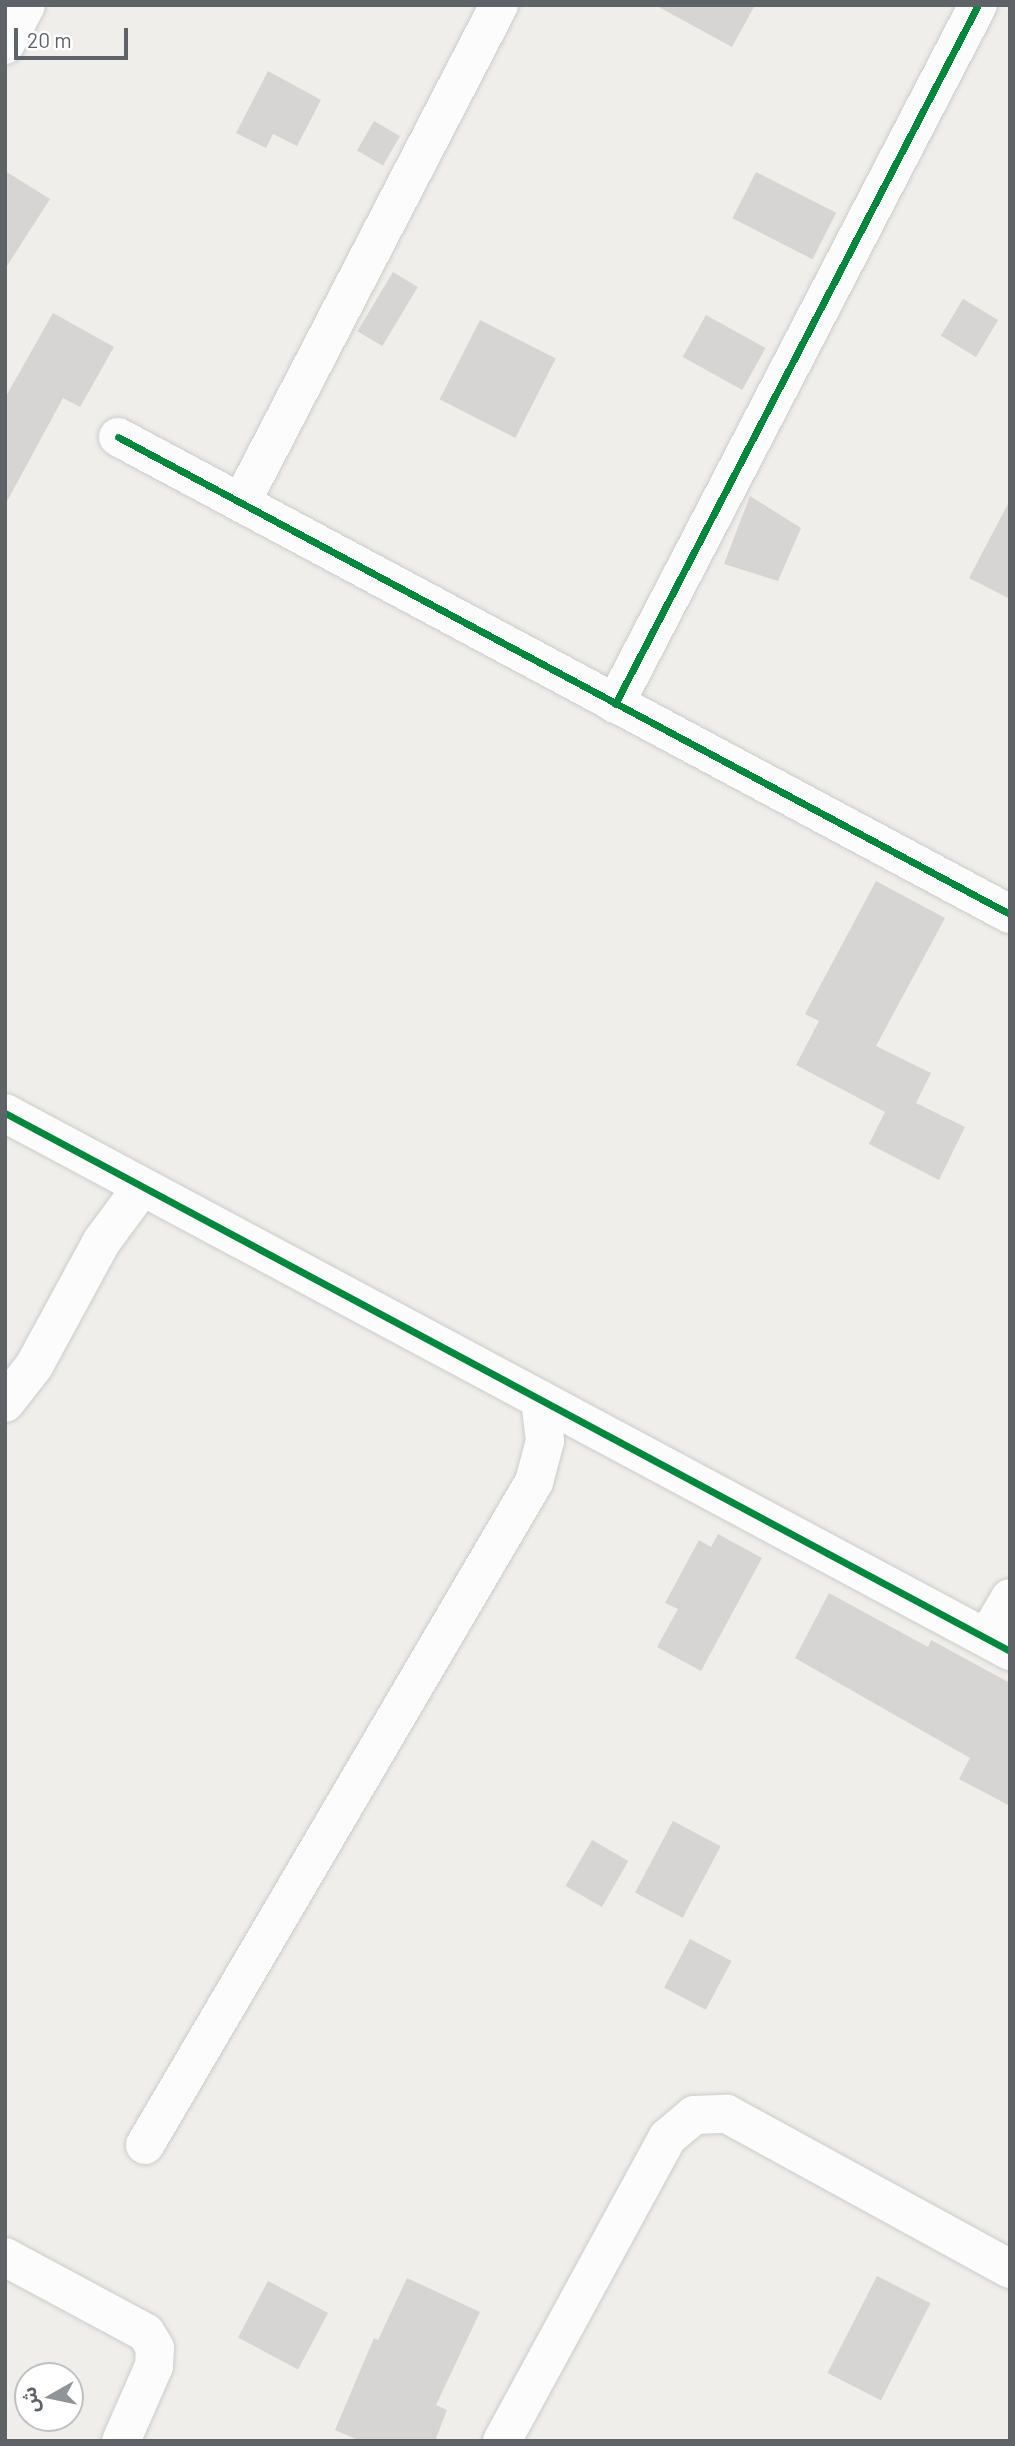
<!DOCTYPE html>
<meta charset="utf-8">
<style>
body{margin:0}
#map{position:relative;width:1015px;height:2446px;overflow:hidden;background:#efeeea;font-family:Barlow,"Noto Sans Arabic",sans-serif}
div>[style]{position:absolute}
.building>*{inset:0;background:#d6d5d3;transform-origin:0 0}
.roads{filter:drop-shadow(0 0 2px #cbcccc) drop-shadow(0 0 2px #cbcccc)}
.minor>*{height:38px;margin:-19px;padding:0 19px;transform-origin:19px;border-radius:19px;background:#fdfcfc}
.cycleway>*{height:7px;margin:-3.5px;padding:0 3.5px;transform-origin:3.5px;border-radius:3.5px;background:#00873e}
span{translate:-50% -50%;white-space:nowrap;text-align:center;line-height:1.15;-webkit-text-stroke:6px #fff;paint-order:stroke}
.frame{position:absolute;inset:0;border:7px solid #5f6368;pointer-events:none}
.north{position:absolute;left:14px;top:2362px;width:70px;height:70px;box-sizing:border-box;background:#fff;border:2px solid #bfc1c3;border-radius:50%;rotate:261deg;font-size:19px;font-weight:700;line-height:28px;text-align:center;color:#5f6368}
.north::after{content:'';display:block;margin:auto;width:24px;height:32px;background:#919496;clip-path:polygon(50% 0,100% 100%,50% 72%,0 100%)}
.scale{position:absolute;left:14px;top:28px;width:114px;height:32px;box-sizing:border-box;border:4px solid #5f6368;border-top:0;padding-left:9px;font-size:21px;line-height:24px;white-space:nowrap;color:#5f6368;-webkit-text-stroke:5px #fff;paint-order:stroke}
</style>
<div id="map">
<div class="building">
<div style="clip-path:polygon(655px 5px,755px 5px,732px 47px)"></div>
<div style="clip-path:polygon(268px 71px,321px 100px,297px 146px,273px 134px,266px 148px,236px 133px)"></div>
<div style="left:374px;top:121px;width:30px;height:34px;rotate:30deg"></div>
<div style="clip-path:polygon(5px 171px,50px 199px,5px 269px)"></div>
<div style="left:756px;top:172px;width:90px;height:52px;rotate:27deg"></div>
<div style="left:393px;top:272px;width:29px;height:69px;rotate:31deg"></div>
<div style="left:963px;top:299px;width:41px;height:43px;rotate:31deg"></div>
<div style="clip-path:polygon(53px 313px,114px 347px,80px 407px,63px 398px,5px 505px,5px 398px)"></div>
<div style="left:706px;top:315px;width:68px;height:48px;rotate:29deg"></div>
<div style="left:480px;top:320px;width:85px;height:89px;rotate:27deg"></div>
<div style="clip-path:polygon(750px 496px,801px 528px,778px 581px,724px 564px)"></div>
<div style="clip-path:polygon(1010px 500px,1010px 599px,969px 578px)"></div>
<div style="clip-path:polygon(876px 881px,945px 918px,876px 1046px,931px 1073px,916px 1103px,965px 1127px,939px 1180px,869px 1144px,885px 1112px,796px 1065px,819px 1021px,805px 1014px)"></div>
<div style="clip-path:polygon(718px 1534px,762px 1558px,701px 1671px,657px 1647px,678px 1609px,665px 1603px,699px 1540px,711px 1547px)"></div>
<div style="clip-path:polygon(829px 1593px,928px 1647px,931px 1640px,1010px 1683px,1010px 1806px,959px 1779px,970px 1758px,795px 1658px)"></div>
<div style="left:673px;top:1821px;width:54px;height:81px;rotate:28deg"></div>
<div style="left:592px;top:1840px;width:42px;height:53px;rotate:30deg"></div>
<div style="left:690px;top:1939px;width:47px;height:55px;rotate:28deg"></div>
<div style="left:877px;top:2276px;width:60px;height:109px;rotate:27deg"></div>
<div style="clip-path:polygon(407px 2278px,480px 2312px,436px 2405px,447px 2410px,435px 2441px,360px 2441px,335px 2430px,374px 2338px,378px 2340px)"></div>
<div style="left:268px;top:2281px;width:68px;height:64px;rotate:28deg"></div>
</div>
<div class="roads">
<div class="minor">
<div style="left:5px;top:45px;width:45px;rotate:-62.3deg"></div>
<div style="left:118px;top:437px;width:1012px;rotate:28.14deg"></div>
<div style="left:241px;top:503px;width:561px;rotate:-62.61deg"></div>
<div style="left:615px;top:704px;width:788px;rotate:-62.56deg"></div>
<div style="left:5px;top:1113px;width:1140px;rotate:28.16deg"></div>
<div style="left:5px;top:1403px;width:47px;rotate:-51.9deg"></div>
<div style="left:34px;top:1366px;width:142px;rotate:-61.5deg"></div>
<div style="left:102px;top:1241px;width:67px;rotate:-53.5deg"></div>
<div style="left:987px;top:1637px;width:45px;rotate:-59.5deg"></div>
<div style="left:145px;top:2145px;width:769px;rotate:-59.6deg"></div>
<div style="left:534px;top:1482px;width:42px;rotate:-75deg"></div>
<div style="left:545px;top:1441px;width:42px;rotate:-96.8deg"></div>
<div style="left:5px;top:2257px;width:160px;rotate:28.3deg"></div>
<div style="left:146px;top:2333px;width:17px;rotate:59deg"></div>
<div style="left:155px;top:2348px;width:18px;rotate:93deg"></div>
<div style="left:154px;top:2366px;width:82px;rotate:113.7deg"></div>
<div style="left:502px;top:2441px;width:346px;rotate:-61.4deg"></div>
<div style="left:668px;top:2137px;width:34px;rotate:-40deg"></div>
<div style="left:694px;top:2115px;width:33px;rotate:-2deg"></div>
<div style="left:727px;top:2114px;width:323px;rotate:28.7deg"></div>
</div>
</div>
<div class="cycleway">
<div style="left:118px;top:437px;width:1012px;rotate:28.14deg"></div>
<div style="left:615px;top:704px;width:788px;rotate:-62.56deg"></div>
<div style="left:5px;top:1113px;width:1140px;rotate:28.16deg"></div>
</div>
<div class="frame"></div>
<div class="north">ش</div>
<div class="scale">20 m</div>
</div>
